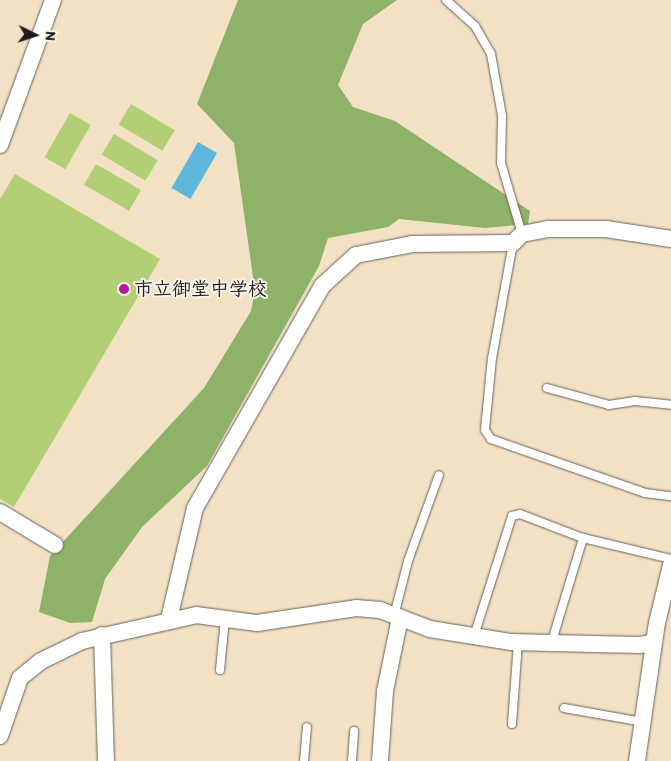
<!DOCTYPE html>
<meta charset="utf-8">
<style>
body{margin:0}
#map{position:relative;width:671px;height:761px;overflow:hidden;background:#f2e1c5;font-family:Itim,"Klee One",sans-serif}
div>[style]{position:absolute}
.green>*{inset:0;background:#b3cf76;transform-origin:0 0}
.forest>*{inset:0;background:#8eb267}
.water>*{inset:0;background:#5fb7dc;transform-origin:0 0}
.roads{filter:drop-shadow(0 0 1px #676157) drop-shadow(0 0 1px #676157)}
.lane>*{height:8px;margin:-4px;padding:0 4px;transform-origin:4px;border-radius:4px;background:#fff}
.street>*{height:16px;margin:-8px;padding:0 8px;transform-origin:8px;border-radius:8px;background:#fff}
.dots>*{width:14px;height:14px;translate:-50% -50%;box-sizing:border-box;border:2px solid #f7f3e8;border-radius:50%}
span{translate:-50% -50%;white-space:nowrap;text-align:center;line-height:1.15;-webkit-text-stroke:4px #f7f3e8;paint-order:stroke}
.poi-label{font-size:19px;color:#1c1c1c;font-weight:700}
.left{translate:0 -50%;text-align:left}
.north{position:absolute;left:10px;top:10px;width:50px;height:50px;-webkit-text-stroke:4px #f7f3e8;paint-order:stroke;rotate:94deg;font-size:14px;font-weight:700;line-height:20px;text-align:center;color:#1c1c1c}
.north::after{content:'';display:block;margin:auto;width:18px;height:22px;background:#1c1c1c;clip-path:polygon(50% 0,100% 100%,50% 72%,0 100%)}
</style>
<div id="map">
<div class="green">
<div style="left:131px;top:104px;width:51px;height:24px;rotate:31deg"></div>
<div style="left:70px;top:113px;width:24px;height:51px;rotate:30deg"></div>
<div style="left:114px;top:134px;width:51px;height:24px;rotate:31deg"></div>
<div style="left:96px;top:164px;width:52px;height:24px;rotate:30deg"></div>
<div style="clip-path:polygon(15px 174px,160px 259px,14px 507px,0 499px,0 199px)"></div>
</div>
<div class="forest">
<div style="clip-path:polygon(238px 0,397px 0,363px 24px,338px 85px,353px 107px,395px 121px,530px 211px,528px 224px,485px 228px,399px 219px,388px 227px,328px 238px,319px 266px,207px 466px,142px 527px,105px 579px,92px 622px,70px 623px,39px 612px,50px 556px,204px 388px,251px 311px,255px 291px,234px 143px,197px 104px)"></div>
</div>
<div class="water">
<div style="left:198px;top:142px;width:22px;height:53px;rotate:30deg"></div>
</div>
<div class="roads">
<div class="lane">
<div style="left:446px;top:0;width:39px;rotate:42deg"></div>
<div style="left:475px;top:26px;width:32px;rotate:60deg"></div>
<div style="left:491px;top:54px;width:63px;rotate:79.9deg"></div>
<div style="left:502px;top:116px;width:47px;rotate:91.2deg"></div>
<div style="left:501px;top:163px;width:74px;rotate:73.5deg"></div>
<div style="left:513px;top:243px;width:117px;rotate:100.3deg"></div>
<div style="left:492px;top:358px;width:72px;rotate:95.6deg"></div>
<div style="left:485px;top:430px;width:11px;rotate:56deg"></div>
<div style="left:491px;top:439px;width:163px;rotate:19.3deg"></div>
<div style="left:645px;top:493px;width:26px;rotate:7deg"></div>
<div style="left:547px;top:388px;width:64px;rotate:15.3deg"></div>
<div style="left:609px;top:405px;width:26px;rotate:-9deg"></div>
<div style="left:635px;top:401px;width:36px;rotate:6deg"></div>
<div style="left:394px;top:616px;width:57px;rotate:-75.7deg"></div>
<div style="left:408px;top:561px;width:91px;rotate:-70.2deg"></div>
<div style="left:474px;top:636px;width:126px;rotate:-72.4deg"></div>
<div style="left:512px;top:516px;width:8px;rotate:-14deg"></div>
<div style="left:520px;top:514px;width:67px;rotate:20.9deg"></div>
<div style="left:583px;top:538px;width:90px;rotate:13.4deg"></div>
<div style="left:552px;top:641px;width:108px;rotate:-73.2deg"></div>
<div style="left:220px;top:670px;width:51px;rotate:-84.4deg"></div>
<div style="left:564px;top:708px;width:80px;rotate:10deg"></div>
<div style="left:512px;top:724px;width:82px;rotate:-85.8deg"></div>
<div style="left:304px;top:761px;width:34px;rotate:-85deg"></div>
<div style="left:352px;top:761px;width:30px;rotate:-86deg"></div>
</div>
<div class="street">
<div style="left:0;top:145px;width:154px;rotate:-69.9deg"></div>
<div style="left:0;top:512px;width:64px;rotate:31deg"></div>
<div style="left:169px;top:619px;width:114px;rotate:-76.8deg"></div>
<div style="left:195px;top:508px;width:256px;rotate:-60.2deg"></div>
<div style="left:322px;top:286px;width:46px;rotate:-42.4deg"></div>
<div style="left:356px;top:255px;width:57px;rotate:-11.1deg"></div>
<div style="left:412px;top:244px;width:101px;rotate:-0.6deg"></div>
<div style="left:513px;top:243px;width:13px;rotate:-45deg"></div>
<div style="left:522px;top:234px;width:26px;rotate:-11deg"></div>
<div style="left:548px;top:229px;width:58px"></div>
<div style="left:606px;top:229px;width:66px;rotate:8.7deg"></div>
<div style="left:102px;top:635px;width:126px;rotate:88.2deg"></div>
<div style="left:0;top:736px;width:61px;rotate:-71deg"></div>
<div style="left:20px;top:678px;width:27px;rotate:-39deg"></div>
<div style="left:41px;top:661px;width:46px;rotate:-26deg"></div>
<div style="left:82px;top:641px;width:117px;rotate:-12.8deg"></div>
<div style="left:196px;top:615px;width:62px;rotate:7.5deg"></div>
<div style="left:257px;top:623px;width:100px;rotate:-8.6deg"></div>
<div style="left:356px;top:608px;width:24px;rotate:5deg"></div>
<div style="left:380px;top:610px;width:53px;rotate:20.8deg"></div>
<div style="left:430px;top:629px;width:81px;rotate:9.2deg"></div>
<div style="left:510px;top:642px;width:130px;rotate:1.3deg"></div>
<div style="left:640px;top:645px;width:14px;rotate:-12deg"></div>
<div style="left:380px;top:761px;width:70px;rotate:-85.9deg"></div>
<div style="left:385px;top:691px;width:75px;rotate:-78.4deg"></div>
<div style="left:637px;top:761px;width:139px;rotate:-81.8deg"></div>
<div style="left:657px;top:623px;width:60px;rotate:-76.4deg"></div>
</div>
</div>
<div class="dots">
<div style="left:124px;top:289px;background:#b5179e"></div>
</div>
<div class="poi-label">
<span class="left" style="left:134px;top:289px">市立御堂中学校</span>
</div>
<div class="north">N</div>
</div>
